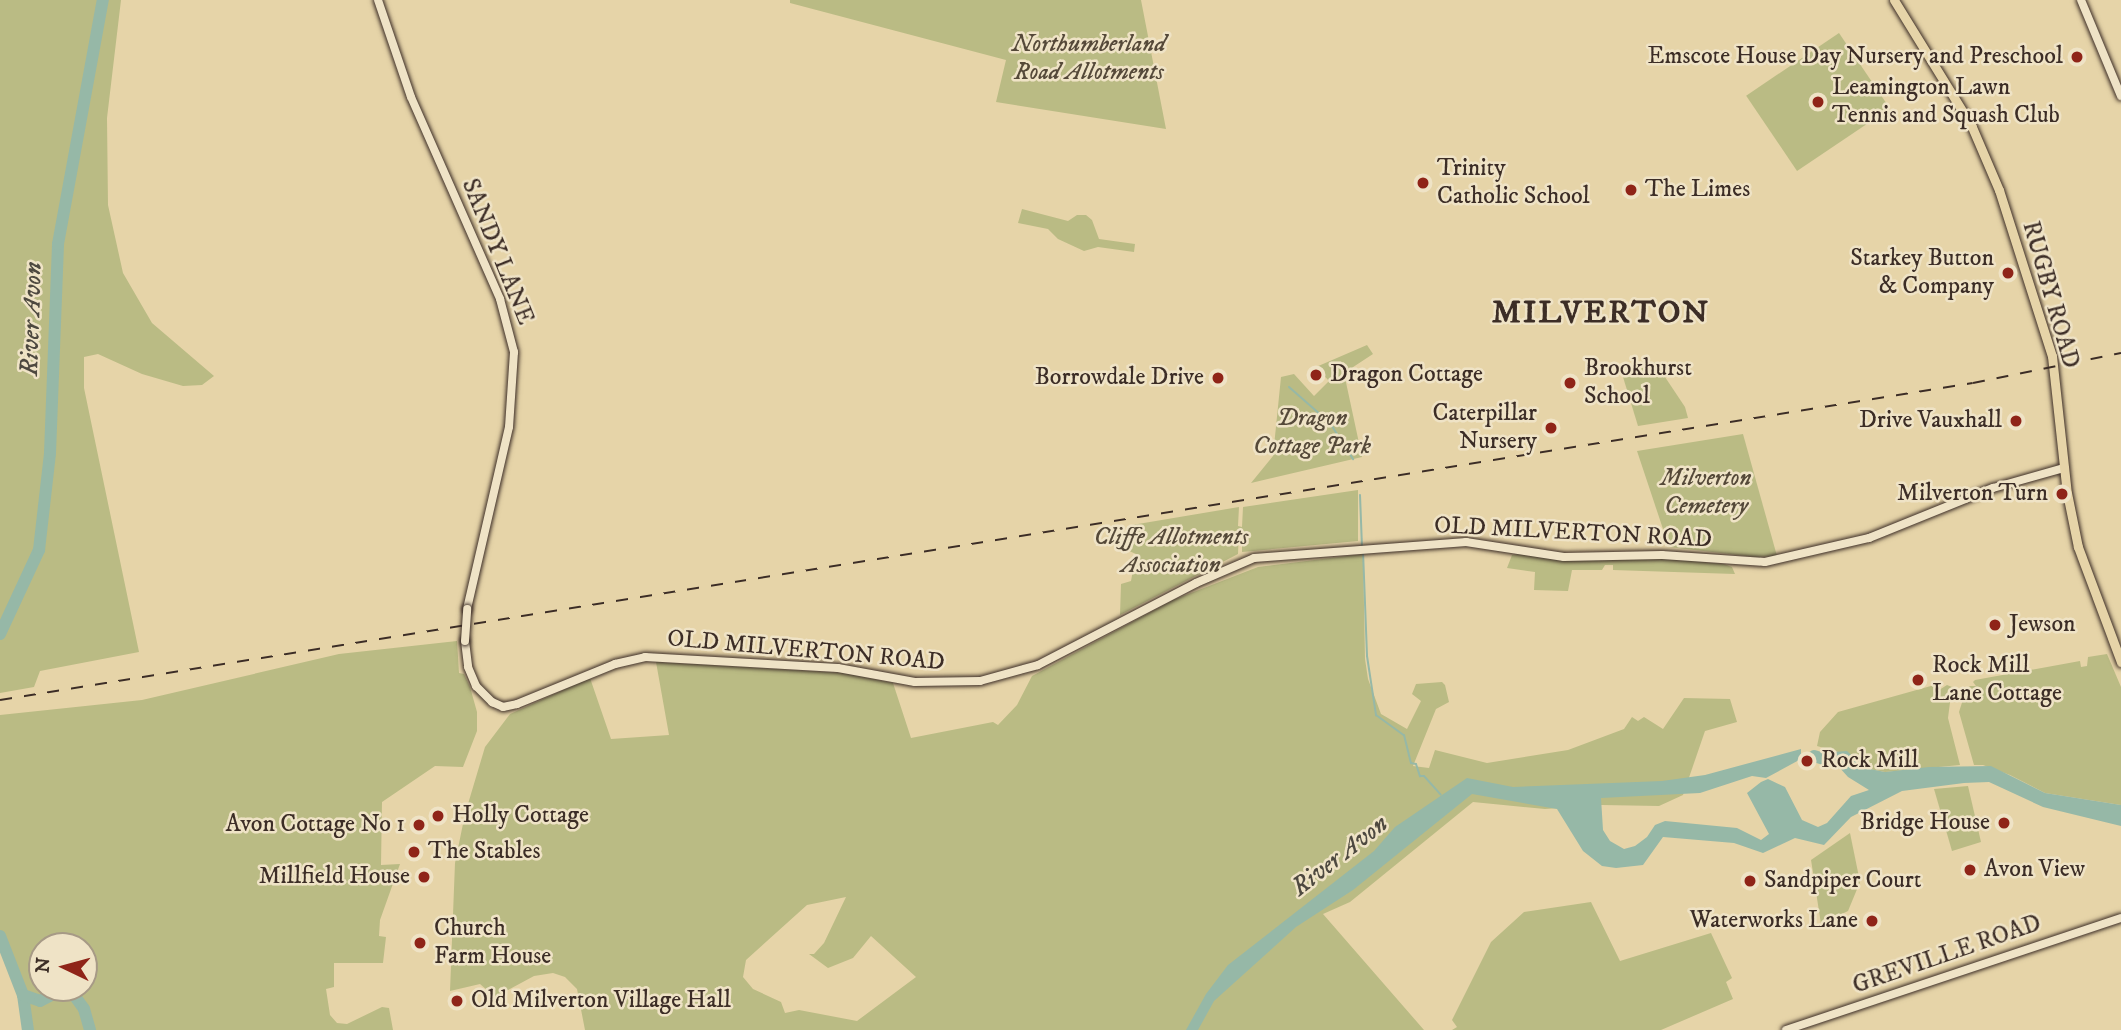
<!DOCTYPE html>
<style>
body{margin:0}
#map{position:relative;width:2121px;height:1030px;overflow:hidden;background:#e6d4a8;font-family:"IM FELL DW Pica",serif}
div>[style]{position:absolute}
.green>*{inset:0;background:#babb84;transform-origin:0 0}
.water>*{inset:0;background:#96b8a7}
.stream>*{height:2px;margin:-1px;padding:0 1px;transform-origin:1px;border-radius:1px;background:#96b8a7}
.river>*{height:12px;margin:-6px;padding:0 6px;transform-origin:6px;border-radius:6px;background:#96b8a7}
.roads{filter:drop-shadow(0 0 2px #3c2d26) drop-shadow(0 0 2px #3c2d26)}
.secondary>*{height:8px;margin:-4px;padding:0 4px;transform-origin:4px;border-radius:4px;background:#efe3c6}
.primary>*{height:9px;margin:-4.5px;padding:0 4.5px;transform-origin:4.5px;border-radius:4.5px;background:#e6d4a8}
.rail>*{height:2px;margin-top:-1px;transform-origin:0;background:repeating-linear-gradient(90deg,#3c2d26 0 12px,transparent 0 24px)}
.bridges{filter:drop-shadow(0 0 2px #3c2d26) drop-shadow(0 0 2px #3c2d26)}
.secondary-bridge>*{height:8px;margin:-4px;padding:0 4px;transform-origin:4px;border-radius:4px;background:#efe3c6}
.dots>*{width:19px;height:19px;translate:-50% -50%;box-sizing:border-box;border:4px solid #efe3c6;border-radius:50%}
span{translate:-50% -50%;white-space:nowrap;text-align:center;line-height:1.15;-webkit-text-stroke:5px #efe3c6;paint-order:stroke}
.park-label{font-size:24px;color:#554939;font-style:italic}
.poi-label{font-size:24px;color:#3c2d26}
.right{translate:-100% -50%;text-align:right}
.left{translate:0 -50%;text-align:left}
.street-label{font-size:24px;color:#3c2d26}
.water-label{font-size:26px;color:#4e4940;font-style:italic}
.district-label{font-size:32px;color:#3c2d26;font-weight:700;letter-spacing:2px}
.north{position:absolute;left:28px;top:932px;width:70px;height:70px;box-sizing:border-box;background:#efe3c6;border:2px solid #a79a86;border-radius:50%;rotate:275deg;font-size:19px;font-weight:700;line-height:28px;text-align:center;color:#3c2d26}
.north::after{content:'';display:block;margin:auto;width:24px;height:32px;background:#8f2418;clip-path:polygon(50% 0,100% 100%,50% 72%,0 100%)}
</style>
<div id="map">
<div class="green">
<div style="clip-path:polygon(0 0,121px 0,107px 118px,108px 205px,123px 273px,152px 323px,214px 376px,202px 385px,183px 386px,142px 374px,98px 354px,84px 357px,84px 388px,139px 652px,40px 671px,34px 687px,0 693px)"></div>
<div style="clip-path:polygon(790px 0,1141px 0,1166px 129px,996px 102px,1006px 60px,790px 3px)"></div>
<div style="left:1839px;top:33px;width:91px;height:112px;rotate:56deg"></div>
<div style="clip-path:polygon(1022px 209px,1068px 221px,1077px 215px,1086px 215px,1092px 220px,1099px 239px,1135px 244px,1134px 252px,1098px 247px,1084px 251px,1058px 239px,1048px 229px,1018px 223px)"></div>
<div style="clip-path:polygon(1367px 345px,1373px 354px,1344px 373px,1362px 457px,1251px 483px,1273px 456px,1281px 377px,1294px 374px,1314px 396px,1329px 381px,1316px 367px)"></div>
<div style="clip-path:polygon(1655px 362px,1685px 407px,1688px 418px,1638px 426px,1623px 377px)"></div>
<div style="clip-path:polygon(1743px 434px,1777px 556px,1755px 557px,1669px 547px,1637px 451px)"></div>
<div style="clip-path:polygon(1358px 490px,1358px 541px,1242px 552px,1242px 531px,1239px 530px,1238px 554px,1120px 615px,1121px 584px,1131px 581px,1136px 554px,1127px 550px,1126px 546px,1132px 525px,1239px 507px,1238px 526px,1242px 527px,1243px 507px)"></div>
<div style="clip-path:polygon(evenodd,1363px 554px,1365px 659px,1368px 679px,1381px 714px,1407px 729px,1421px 701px,1412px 694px,1416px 684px,1442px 682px,1445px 685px,1449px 702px,1436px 709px,1413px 766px,1429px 768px,1435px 750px,1487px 763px,1568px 750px,1624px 729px,1632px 717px,1638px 721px,1644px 717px,1663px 729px,1684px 698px,1730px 699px,1737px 722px,1705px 731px,1683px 795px,1659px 806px,1602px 805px,1545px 809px,1473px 802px,1350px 902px,1323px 914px,1424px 1030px,585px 1030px,577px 989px,565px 977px,553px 973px,534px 976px,495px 997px,480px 984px,450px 991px,455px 863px,465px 814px,485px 747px,510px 714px,590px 678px,611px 739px,669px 735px,656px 662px,844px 673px,893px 683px,911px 738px,993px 722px,998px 725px,1017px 705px,1032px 676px,1173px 600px,1258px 567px,1363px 554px,846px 897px,824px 943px,814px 954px,809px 954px,828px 968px,853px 958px,871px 936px,916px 977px,857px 1021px,799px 1010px,785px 1013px,781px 1002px,753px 989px,743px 977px,746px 960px,807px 905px,846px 897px)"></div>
<div style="clip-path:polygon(1520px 554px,1563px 561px,1660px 558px,1724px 564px,1732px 567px,1735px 574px,1613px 570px,1613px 565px,1605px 565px,1602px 570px,1572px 570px,1568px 591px,1534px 590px,1535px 572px,1507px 568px,1512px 555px)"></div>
<div style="clip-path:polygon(evenodd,457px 641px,459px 673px,464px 674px,470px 687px,477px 712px,477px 731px,463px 767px,435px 766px,382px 802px,381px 865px,400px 864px,380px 920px,379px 936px,386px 937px,383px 963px,334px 963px,334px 987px,326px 989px,330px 1015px,337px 1023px,347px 1024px,382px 1007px,389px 1008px,393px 1030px,28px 1030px,23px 995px,0 936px,0 715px,142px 700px,339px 654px,457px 641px,42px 946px,84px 946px,84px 988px,42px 988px,42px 946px)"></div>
<div style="clip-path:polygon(2107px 654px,2121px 687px,2121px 805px,2045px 793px,2010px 775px,1983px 765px,1974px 765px,1959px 712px,1966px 690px,1970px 686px,1976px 686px,1973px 682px,1975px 680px,2080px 661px,2081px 667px,2087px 666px,2088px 657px)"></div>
<div style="clip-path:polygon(1938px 684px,1936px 692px,1947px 685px,1952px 687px,1948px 718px,1960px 765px,1885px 772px,1865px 768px,1838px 752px,1817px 746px,1820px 732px,1838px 712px)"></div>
<div style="clip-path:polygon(1968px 786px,1981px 842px,1952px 851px,1934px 789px)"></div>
<div style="clip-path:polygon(1850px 833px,1860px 882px,1848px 911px,1821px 924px,1811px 860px)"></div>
<div style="clip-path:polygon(1591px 902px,1620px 961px,1711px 933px,1732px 978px,1726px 982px,1733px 999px,1661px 1030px,1452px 1030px,1457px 1027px,1452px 1020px,1491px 942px,1524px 912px)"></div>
</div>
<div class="water">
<div style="clip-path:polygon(1822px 748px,1833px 752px,1847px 751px,1865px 768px,1885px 772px,1929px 767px,1991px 766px,2045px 793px,2121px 805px,2121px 826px,2043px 807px,1989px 782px,1964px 783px,1902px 791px,1851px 817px,1824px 845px,1795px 838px,1763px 853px,1734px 843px,1663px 837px,1643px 865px,1616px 868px,1602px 866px,1583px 851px,1557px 809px,1472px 794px,1353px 890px,1296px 927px,1214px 1001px,1198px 1030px,1186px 1030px,1206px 994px,1228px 965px,1374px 851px,1395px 827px,1467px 778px,1513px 787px,1662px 781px,1705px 775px,1801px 749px,1801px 759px,1766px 778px,1752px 776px,1700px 793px,1601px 798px,1603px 830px,1610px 841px,1624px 849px,1635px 846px,1647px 837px,1655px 825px,1665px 821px,1737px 828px,1761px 840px,1769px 834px,1747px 793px,1761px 782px,1768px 779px,1785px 787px,1802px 820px,1818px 827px,1827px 823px,1851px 796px,1869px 790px,1848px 777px,1839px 767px,1821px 761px)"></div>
</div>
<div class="stream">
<div style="left:1289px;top:387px;width:55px;rotate:41.3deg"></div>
<div style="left:1330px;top:423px;width:43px;rotate:57.4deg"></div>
<div style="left:1360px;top:495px;width:51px;rotate:87.8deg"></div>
<div style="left:1363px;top:551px;width:105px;rotate:87.8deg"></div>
<div style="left:1367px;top:656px;width:60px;rotate:81.3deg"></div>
<div style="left:1376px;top:715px;width:34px;rotate:36deg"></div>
<div style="left:1404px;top:735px;width:29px;rotate:76deg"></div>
<div style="left:1411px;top:763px;width:5px;rotate:11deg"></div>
<div style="left:1416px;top:764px;width:13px;rotate:72deg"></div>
<div style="left:1420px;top:776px;width:4px"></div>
<div style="left:1424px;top:776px;width:25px;rotate:48deg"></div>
</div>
<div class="river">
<div style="left:0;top:634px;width:93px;rotate:-65.1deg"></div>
<div style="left:39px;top:550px;width:98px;rotate:-83.5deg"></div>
<div style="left:50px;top:453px;width:209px;rotate:-87.8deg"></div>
<div style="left:58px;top:244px;width:248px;rotate:-79.6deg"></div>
<div style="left:1814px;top:756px;width:24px;rotate:17deg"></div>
<div style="left:0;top:936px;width:63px;rotate:68.7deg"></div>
<div style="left:23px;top:995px;width:35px;rotate:82deg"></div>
<div style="left:23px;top:995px;width:18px;rotate:19deg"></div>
<div style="left:40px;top:1001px;width:22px;rotate:-27deg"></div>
<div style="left:60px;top:991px;width:11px"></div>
<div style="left:71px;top:991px;width:22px;rotate:54deg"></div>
<div style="left:84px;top:1009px;width:22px;rotate:74deg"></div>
</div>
<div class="roads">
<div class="secondary">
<div style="left:378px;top:0;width:102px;rotate:71.2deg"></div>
<div style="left:411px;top:97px;width:221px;rotate:66.2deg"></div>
<div style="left:500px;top:299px;width:55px;rotate:75.2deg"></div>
<div style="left:514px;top:352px;width:75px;rotate:93.8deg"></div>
<div style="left:509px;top:427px;width:187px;rotate:103deg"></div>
<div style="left:2081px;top:0;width:104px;rotate:67.4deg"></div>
<div style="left:465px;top:641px;width:26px;rotate:83deg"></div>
<div style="left:468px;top:667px;width:21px;rotate:67deg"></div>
<div style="left:476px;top:686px;width:23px;rotate:45deg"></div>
<div style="left:492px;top:702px;width:12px;rotate:24deg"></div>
<div style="left:503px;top:707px;width:14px;rotate:-12deg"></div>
<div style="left:517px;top:704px;width:106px;rotate:-22.2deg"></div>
<div style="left:615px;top:664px;width:31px;rotate:-13deg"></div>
<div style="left:645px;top:657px;width:193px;rotate:3.3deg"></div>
<div style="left:838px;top:668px;width:78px;rotate:10.3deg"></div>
<div style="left:915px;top:682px;width:65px;rotate:-0.9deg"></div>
<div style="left:980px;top:681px;width:60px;rotate:-15.4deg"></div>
<div style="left:1038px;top:665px;width:178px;rotate:-27.4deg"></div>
<div style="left:1196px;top:583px;width:63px;rotate:-23.3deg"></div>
<div style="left:1254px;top:558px;width:213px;rotate:-4.3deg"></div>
<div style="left:1466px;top:542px;width:99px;rotate:8.7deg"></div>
<div style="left:1564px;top:557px;width:98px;rotate:-1.2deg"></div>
<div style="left:1662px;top:555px;width:103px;rotate:3.9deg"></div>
<div style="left:1765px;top:562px;width:107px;rotate:-13deg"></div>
<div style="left:1869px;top:538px;width:134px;rotate:-22deg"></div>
<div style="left:1993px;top:488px;width:74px;rotate:-15.7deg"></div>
<div style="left:1786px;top:1030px;width:353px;rotate:-18.5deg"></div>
</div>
<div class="primary">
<div style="left:1894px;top:0;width:149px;rotate:58.4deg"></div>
<div style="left:1972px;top:127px;width:69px;rotate:66.8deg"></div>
<div style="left:1999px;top:190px;width:174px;rotate:72.3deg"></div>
<div style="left:2052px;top:356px;width:138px;rotate:83.8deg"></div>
<div style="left:2067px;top:493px;width:55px;rotate:78.5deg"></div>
<div style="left:2078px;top:547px;width:123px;rotate:69.5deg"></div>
</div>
</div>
<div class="rail">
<div style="left:0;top:700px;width:1998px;rotate:-9.13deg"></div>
<div style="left:1973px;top:383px;width:151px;rotate:-11.5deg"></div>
</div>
<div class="bridges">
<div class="secondary-bridge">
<div style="left:465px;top:641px;width:32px;rotate:-86deg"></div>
</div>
</div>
<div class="dots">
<div style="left:2077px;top:57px;background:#8f2418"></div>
<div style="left:1818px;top:102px;background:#8f2418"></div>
<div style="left:1423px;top:183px;background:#8f2418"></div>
<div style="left:1631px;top:190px;background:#8f2418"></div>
<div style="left:2008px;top:273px;background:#8f2418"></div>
<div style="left:1316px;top:375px;background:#8f2418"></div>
<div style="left:1218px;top:378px;background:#8f2418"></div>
<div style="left:1570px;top:383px;background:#8f2418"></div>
<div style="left:2016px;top:421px;background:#8f2418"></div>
<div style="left:1551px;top:428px;background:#8f2418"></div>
<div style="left:2062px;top:494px;background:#8f2418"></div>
<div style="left:1995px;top:625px;background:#8f2418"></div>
<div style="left:1918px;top:680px;background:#8f2418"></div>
<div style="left:1807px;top:761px;background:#8f2418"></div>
<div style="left:438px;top:816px;background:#8f2418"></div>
<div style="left:2004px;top:823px;background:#8f2418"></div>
<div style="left:419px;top:825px;background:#8f2418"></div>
<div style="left:414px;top:852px;background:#8f2418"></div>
<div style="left:1970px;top:870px;background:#8f2418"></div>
<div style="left:424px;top:877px;background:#8f2418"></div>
<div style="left:1750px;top:881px;background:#8f2418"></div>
<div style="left:1872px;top:921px;background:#8f2418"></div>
<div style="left:420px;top:943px;background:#8f2418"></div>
<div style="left:457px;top:1001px;background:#8f2418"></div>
</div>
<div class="park-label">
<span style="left:1089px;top:59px">Northumberland<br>Road Allotments</span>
<span style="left:1312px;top:433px">Dragon<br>Cottage Park</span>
<span style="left:1706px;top:493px">Milverton<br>Cemetery</span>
<span style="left:1171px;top:552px">Cliffe Allotments<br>Association</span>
</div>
<div class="poi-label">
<span class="right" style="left:2063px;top:57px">Emscote House Day Nursery and Preschool</span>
<span class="left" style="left:1832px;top:102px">Leamington Lawn<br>Tennis and Squash Club</span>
<span class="left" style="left:1437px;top:183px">Trinity<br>Catholic School</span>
<span class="left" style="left:1645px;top:190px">The Limes</span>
<span class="right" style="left:1994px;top:273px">Starkey Button<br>&amp; Company</span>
<span class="left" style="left:1584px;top:383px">Brookhurst<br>School</span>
<span class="left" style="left:1330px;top:375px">Dragon Cottage</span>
<span class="right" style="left:1204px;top:378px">Borrowdale Drive</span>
<span class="right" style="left:1537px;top:428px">Caterpillar<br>Nursery</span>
<span class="right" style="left:2002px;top:421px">Drive Vauxhall</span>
<span class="right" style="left:2048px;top:494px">Milverton Turn</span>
<span class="left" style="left:2009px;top:625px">Jewson</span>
<span class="left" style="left:1932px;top:680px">Rock Mill<br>Lane Cottage</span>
<span class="left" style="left:1821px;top:761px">Rock Mill</span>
<span class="left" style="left:452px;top:816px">Holly Cottage</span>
<span class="right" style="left:1990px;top:823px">Bridge House</span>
<span class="right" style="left:405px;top:825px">Avon Cottage No 1</span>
<span class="left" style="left:428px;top:852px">The Stables</span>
<span class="left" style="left:1984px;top:870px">Avon View</span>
<span class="right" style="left:410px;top:877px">Millfield House</span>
<span class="left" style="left:1764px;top:881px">Sandpiper Court</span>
<span class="right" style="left:1858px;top:921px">Waterworks Lane</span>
<span class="left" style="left:434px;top:943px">Church<br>Farm House</span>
<span class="left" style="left:471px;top:1001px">Old Milverton Village Hall</span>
</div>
<div class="street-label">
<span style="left:497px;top:252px;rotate:68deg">SANDY LANE</span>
<span style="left:2050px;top:295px;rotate:74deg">RUGBY ROAD</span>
<span style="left:1573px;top:533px;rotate:3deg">OLD MILVERTON ROAD</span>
<span style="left:806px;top:651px;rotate:5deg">OLD MILVERTON ROAD</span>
<span style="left:1947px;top:955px;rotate:-19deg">GREVILLE ROAD</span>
</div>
<div class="water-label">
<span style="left:32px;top:319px;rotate:-88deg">River Avon</span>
<span style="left:1340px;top:856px;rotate:-38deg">River Avon</span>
</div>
<div class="district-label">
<span style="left:1601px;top:313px">MILVERTON</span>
</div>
<div class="north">N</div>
</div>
